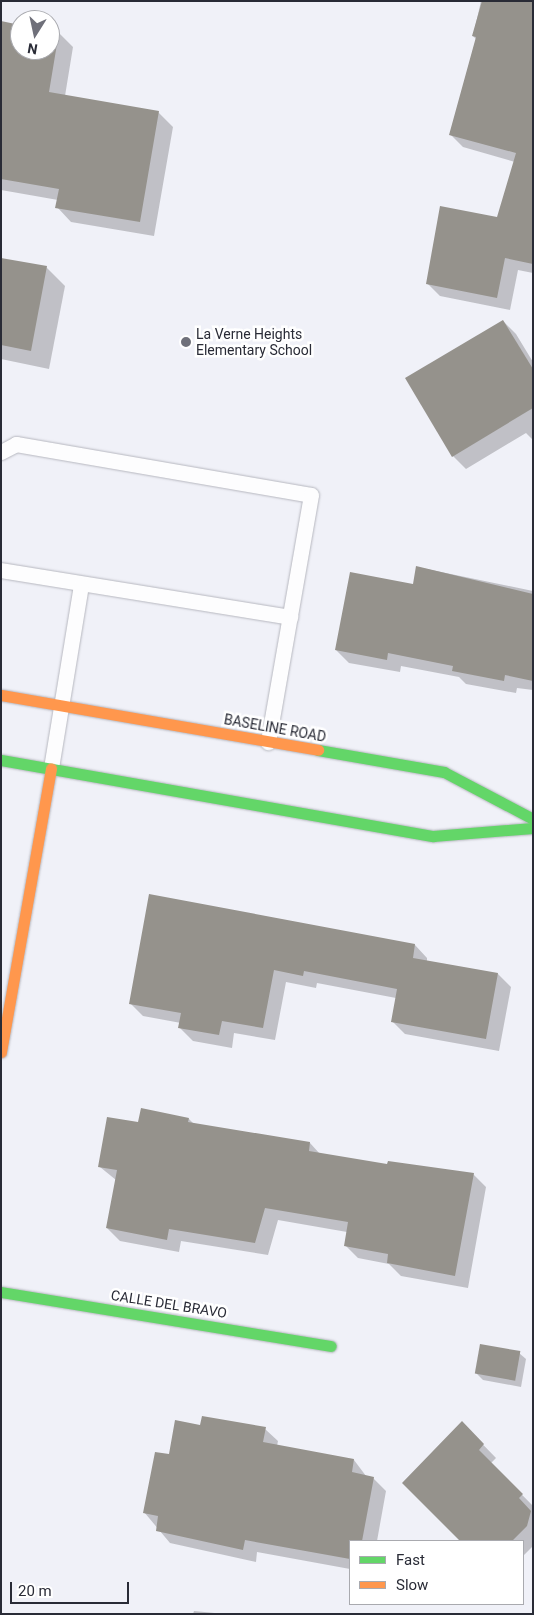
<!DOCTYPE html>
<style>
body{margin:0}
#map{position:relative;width:534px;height:1615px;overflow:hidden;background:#f0f1f8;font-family:Roboto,sans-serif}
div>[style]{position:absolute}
.shadow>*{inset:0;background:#0003}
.building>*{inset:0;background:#95928c;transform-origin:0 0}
.roads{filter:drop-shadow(0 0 1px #b6b7bf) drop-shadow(0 0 1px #b6b7bf)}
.lane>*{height:15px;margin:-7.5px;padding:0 7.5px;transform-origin:7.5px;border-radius:7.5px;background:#fdfdfe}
.fast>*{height:11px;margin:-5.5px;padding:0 5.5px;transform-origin:5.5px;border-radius:5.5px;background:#63d668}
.slow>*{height:11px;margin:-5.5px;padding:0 5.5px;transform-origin:5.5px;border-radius:5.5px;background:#ff974d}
.dots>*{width:14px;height:14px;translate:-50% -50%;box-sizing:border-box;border:2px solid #fff;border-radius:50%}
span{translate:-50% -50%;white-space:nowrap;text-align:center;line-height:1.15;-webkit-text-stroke:5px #fff;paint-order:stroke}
.poi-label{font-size:14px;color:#292b36}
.left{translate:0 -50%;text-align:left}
.street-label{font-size:14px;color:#292b36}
.frame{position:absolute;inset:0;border:2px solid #292b36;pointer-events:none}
.legend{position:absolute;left:349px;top:1540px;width:175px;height:65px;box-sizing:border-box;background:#fff;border:1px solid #a9aaaf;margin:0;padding:6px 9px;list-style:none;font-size:15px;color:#292b36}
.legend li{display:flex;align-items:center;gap:10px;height:25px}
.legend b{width:25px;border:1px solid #a9aaaf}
.north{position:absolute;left:10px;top:10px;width:50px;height:50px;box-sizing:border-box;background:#fff;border:1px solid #a9aaaf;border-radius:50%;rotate:190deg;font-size:14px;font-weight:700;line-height:20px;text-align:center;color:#292b36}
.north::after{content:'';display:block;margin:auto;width:18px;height:22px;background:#6f707a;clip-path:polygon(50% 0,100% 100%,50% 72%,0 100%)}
.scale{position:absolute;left:10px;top:1582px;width:119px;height:22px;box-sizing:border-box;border:2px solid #292b36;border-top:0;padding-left:6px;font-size:15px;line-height:18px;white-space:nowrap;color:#292b36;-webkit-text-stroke:4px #fff;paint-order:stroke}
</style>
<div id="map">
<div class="shadow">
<div style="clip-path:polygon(481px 1px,533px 1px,533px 273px,518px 270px,510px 310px,440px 296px,427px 283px,498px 218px,515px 162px,463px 147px,450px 134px,476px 39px,473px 36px)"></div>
<div style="clip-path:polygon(1px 23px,20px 26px,20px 50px,50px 50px,50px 31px,59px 33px,73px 47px,65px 96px,158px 112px,173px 127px,154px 236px,71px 222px,57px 207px,58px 200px,1px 190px)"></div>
<div style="clip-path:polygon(1px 259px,46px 267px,65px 286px,49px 369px,1px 359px)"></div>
<div style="clip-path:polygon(503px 321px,516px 334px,533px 362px,533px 440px,526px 433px,466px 469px,453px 456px)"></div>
<div style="clip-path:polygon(417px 567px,533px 591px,533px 690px,517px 688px,516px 693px,466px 684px,459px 677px,401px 666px,400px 672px,349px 663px,336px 650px,414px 585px)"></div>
<div style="clip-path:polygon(150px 895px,415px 945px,427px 958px,427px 962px,498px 974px,511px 987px,499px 1051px,405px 1034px,392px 1021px,396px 998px,317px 983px,316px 988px,286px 982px,275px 1040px,234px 1033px,232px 1048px,193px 1041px,180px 1028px,181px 1023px,143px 1016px,130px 1003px)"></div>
<div style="clip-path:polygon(189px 1119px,194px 1124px,310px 1143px,320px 1154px,388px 1166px,473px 1174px,486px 1187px,468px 1288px,401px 1276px,389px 1264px,358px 1258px,345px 1245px,347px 1232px,278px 1220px,268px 1255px,181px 1241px,179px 1252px,120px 1241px,107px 1228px,116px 1180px,100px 1167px,139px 1123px)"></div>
<div style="clip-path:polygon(519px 1353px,526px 1359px,521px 1387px,483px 1380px,476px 1373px)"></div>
<div style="clip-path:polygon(462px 1423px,496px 1458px,491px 1463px,533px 1506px,533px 1546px,523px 1556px,523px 1541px,462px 1541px,403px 1483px)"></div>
<div style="clip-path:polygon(201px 1427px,265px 1429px,278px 1441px,277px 1446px,354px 1460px,366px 1476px,373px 1478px,386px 1491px,377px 1541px,350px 1541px,350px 1569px,257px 1552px,256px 1562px,170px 1543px,144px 1512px,170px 1456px)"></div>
<div style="clip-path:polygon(194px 1611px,225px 1614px,193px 1614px)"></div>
</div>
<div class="building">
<div style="clip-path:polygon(482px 1px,533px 1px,533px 264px,505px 258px,497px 298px,426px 284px,440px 206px,497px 217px,516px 153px,449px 135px,476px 37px,472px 36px)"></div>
<div style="clip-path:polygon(1px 21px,20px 25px,20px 50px,50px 50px,50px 30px,59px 32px,49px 92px,159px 111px,140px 222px,55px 208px,59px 189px,1px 179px)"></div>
<div style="clip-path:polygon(1px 258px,47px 266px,31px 351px,1px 345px)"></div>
<div style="clip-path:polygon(503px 320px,533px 369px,533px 408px,452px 457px,405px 378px)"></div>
<div style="clip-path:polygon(416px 566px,533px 594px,533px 681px,505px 675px,504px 681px,452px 671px,453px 666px,388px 653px,387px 660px,335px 650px,350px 572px,413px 584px)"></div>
<div style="clip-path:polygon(149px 894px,415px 944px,413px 958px,498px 973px,486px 1039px,391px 1022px,397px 989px,304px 971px,303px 976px,274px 970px,263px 1028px,222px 1021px,219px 1035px,178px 1028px,181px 1013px,129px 1004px)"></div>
<div style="clip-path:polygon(141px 1108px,189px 1118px,188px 1122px,310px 1142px,309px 1151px,387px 1164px,388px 1161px,474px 1173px,455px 1276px,387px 1263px,388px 1254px,344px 1246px,348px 1222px,265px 1208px,255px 1243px,169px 1229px,167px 1240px,106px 1228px,117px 1170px,98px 1167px,107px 1117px,138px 1122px)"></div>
<div style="left:480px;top:1344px;width:41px;height:30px;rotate:10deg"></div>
<div style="clip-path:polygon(202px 1416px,266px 1427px,263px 1442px,354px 1459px,352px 1472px,374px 1477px,362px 1541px,350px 1541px,350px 1559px,245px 1540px,243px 1550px,156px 1531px,158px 1516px,143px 1513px,155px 1452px,169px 1454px,175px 1420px,200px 1425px)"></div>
<div style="clip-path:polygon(462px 1421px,484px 1444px,479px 1450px,523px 1494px,519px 1498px,531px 1511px,527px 1526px,512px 1541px,460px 1541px,402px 1483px)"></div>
</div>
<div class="roads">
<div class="lane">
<div style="left:1px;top:452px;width:17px;rotate:-28deg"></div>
<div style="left:16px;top:444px;width:299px;rotate:9.8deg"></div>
<div style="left:311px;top:495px;width:251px;rotate:99.9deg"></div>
<div style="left:1px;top:570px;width:293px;rotate:9.2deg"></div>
<div style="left:51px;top:768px;width:185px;rotate:-80.7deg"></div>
</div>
<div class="fast">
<div style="left:318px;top:750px;width:128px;rotate:9.9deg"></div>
<div style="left:444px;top:772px;width:101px;rotate:27.8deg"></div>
<div style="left:1px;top:760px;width:439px;rotate:10deg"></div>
<div style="left:433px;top:836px;width:100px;rotate:-4.6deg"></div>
<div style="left:1px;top:1292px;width:334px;rotate:9.3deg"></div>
</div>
<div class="slow">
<div style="left:1px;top:695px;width:322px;rotate:9.8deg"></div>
<div style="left:1px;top:1052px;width:288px;rotate:-80deg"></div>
</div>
</div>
<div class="dots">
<div style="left:186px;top:342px;background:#6f707a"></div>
</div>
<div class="poi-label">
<span class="left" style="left:196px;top:342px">La Verne Heights<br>Elementary School</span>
</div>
<div class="street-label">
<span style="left:275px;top:728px;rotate:10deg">BASELINE ROAD</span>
<span style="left:169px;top:1304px;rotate:9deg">CALLE DEL BRAVO</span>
</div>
<div class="frame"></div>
<ul class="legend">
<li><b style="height:6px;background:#63d668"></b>Fast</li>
<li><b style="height:6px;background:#ff974d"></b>Slow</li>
</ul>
<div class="north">N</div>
<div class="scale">20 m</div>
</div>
